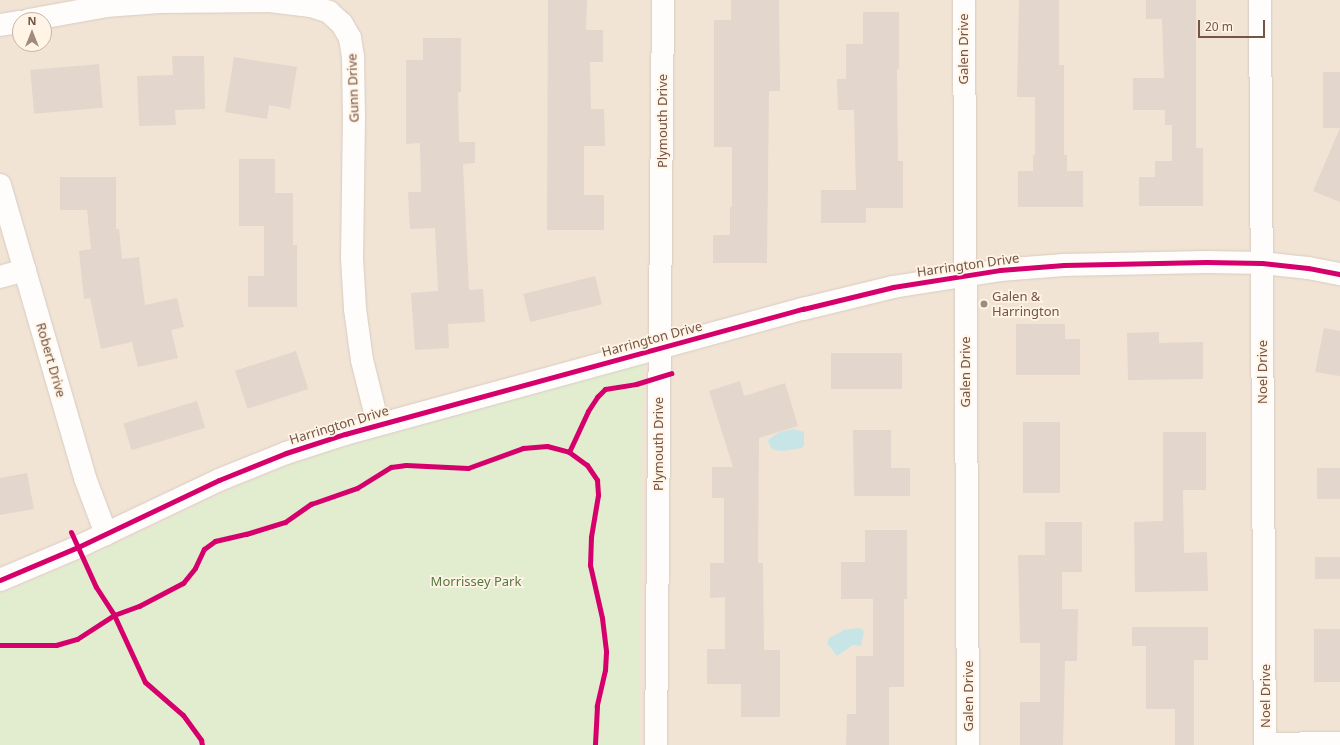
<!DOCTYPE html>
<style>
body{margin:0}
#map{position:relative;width:1340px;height:745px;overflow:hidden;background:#f6efe5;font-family:"Noto Sans",sans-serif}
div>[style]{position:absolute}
.residential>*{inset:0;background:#f2e4d4}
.green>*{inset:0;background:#e2eccf}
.water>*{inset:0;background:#c7e5e6}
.building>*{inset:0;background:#e2d6cd;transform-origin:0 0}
.roads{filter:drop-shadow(0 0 1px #d7ccc3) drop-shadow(0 0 1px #d7ccc3)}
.minor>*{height:22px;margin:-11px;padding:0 11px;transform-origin:11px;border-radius:11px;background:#fefdfb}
.cycleway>*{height:5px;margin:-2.5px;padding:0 2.5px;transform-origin:2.5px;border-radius:2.5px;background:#d6006c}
.dots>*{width:11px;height:11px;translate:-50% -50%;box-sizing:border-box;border:2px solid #fff4e5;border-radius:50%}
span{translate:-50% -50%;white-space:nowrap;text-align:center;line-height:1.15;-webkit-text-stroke:3.5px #fff4e5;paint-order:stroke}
.street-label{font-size:13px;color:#735446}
.poi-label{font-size:13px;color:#735446}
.left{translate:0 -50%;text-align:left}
.park-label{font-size:13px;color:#52793e}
.north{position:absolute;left:12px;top:12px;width:40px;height:40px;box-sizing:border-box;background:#fff4e5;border:1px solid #c7b4a5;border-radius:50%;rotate:0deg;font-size:11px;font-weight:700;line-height:16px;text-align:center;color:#735446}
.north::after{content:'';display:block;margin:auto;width:14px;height:18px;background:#a18a7e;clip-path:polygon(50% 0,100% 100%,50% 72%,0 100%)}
.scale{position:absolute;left:1198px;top:20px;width:67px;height:18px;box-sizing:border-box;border:2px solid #735446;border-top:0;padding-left:5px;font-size:12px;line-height:14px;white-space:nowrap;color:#735446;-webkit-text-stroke:3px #fff4e5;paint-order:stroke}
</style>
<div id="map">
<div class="residential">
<div style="clip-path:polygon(evenodd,0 0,1340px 0,1340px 745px,639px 745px,107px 548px,0 594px,0 0,20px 20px,44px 20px,44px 44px,20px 44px,20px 20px)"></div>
</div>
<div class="green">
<div style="clip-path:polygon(643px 364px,639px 745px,0 745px,0 594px,107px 548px,242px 484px,321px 453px)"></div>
</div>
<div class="water">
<div style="clip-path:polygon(794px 429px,804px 432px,804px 445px,802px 448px,783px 451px,773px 450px,768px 442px,769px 439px,780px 432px)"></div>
<div style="clip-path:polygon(859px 628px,864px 631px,861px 646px,853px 645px,837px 656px,827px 643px,829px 638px,844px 630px)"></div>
</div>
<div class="building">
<div style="clip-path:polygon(548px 0,587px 0,586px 30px,603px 30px,603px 62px,590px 62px,591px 109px,604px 109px,605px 146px,584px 146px,584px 195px,604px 195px,604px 230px,547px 230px)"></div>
<div style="clip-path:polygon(731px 0,779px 0,780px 91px,769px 91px,767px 263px,713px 263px,713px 235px,730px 235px,730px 207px,732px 207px,732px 147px,714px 147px,714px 20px,731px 20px)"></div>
<div style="clip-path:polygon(1019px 0,1059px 0,1059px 65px,1064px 65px,1064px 155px,1067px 155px,1067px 171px,1083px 171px,1083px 207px,1018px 207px,1018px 171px,1033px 171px,1033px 155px,1035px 155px,1035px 97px,1017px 97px)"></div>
<div style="clip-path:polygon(1146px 0,1196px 0,1196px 148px,1203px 148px,1203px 206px,1139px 206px,1139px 177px,1155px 177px,1155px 161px,1172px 161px,1172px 125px,1165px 125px,1165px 110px,1133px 110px,1133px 78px,1164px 78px,1162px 19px,1146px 19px)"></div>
<div style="clip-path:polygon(863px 12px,899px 12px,899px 69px,897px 69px,898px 161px,903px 161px,903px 208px,866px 208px,866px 223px,821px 223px,821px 190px,856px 190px,854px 110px,838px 110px,837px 79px,846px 79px,846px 44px,863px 44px)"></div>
<div style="clip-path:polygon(423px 38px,461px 38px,461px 92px,458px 92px,459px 142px,475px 142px,475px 163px,463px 164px,469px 290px,483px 289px,485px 322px,448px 324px,449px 348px,415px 350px,411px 293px,438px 291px,435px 228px,410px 229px,408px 192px,421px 192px,420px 143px,406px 144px,406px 60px,423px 60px)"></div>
<div style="clip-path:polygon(172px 56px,204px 56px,205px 109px,175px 110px,176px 125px,139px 126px,137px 76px,173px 75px)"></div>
<div style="clip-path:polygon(234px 57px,297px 67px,290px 109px,269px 105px,267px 119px,225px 112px)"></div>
<div style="left:99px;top:64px;width:44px;height:69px;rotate:85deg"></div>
<div style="clip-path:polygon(1323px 72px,1340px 72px,1340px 202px,1313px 191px,1340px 128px,1323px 128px)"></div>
<div style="clip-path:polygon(239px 159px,275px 159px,275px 193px,293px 193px,293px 245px,297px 245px,297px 307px,248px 307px,248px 276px,264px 276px,264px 226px,239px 226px)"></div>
<div style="clip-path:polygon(60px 177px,116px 177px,116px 229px,119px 229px,122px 259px,139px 257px,145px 305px,177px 298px,184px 327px,171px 330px,178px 358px,138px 367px,132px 342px,101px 349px,90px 298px,84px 299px,79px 251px,91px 249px,87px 210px,60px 210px)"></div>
<div style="left:595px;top:276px;width:29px;height:74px;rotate:76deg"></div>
<div style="clip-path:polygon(1016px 324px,1065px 324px,1065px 339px,1080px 339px,1080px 375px,1016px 375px)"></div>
<div style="clip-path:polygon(1324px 328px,1340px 331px,1340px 376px,1315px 372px)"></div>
<div style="clip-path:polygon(1159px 332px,1159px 343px,1203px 342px,1203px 379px,1128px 380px,1127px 333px)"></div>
<div style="left:296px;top:351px;width:40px;height:64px;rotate:72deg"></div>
<div style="left:831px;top:353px;width:71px;height:36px"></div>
<div style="clip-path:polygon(740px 381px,744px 396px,785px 383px,798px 426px,759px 438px,758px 563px,763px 563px,764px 650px,780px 650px,780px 717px,741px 717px,741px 684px,707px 684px,707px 649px,725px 649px,725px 597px,710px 598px,710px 563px,724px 563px,724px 498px,712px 498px,712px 467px,733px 467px,709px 391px)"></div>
<div style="left:197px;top:401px;width:28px;height:77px;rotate:73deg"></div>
<div style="left:1023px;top:422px;width:37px;height:71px"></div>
<div style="clip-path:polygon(853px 430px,891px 430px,891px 468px,910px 468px,910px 496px,854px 496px)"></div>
<div style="clip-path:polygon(1163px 432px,1206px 432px,1206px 490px,1183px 490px,1184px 553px,1207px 552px,1208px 591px,1135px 592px,1134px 522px,1163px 521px)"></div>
<div style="left:1317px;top:468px;width:23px;height:31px"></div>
<div style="clip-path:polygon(27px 473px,34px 509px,0 515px,0 478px)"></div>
<div style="clip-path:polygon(1045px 522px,1082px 522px,1082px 572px,1062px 572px,1062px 609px,1078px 609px,1077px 661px,1065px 661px,1063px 745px,1020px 745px,1020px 702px,1040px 702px,1040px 643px,1020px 643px,1018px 555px,1045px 555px)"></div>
<div style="clip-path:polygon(865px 530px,907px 530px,907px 599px,904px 599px,904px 687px,889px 687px,889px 745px,846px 745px,847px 714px,856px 714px,856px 656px,873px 656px,873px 599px,841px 599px,841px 562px,865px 562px)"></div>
<div style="left:1315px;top:557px;width:25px;height:22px"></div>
<div style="clip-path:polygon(1132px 627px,1208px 627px,1208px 660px,1194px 660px,1194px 745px,1175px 745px,1175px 709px,1146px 709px,1146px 646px,1132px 646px)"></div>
<div style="left:1314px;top:629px;width:26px;height:53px"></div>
</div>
<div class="roads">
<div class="minor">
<div style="left:964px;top:0;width:745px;rotate:89.69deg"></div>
<div style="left:1260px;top:0;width:745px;rotate:89.62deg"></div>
<div style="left:29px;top:20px;width:78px;rotate:-10.3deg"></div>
<div style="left:106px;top:6px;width:53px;rotate:-4.3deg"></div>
<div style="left:159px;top:2px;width:111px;rotate:-0.5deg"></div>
<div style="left:270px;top:1px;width:41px;rotate:7deg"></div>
<div style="left:311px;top:6px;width:19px;rotate:18deg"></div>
<div style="left:329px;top:12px;width:18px;rotate:43deg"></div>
<div style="left:342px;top:24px;width:16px;rotate:60deg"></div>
<div style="left:350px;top:38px;width:18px;rotate:81deg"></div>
<div style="left:353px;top:56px;width:61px;rotate:89.1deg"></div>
<div style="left:354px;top:117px;width:141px;rotate:90.8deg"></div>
<div style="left:352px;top:258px;width:51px;rotate:86.6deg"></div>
<div style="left:355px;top:309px;width:51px;rotate:82.2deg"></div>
<div style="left:362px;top:360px;width:66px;rotate:76deg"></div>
<div style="left:0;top:25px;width:20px;rotate:-9deg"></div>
<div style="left:0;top:185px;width:305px;rotate:73.8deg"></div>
<div style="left:85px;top:478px;width:60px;rotate:69.4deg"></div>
<div style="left:0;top:277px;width:26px;rotate:-16deg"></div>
<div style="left:0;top:580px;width:85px;rotate:-22.9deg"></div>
<div style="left:78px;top:547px;width:156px;rotate:-25.4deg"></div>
<div style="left:219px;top:480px;width:72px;rotate:-21.9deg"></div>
<div style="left:286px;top:453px;width:62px;rotate:-17.9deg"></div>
<div style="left:345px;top:434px;width:475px;rotate:-15.3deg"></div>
<div style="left:803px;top:309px;width:93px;rotate:-13.7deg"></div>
<div style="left:893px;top:287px;width:108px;rotate:-9deg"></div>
<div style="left:1000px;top:270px;width:64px;rotate:-4.5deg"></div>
<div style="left:1064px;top:265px;width:142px;rotate:-1.2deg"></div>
<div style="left:1206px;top:262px;width:56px;rotate:1deg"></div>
<div style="left:1262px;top:263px;width:46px;rotate:6.2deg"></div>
<div style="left:1308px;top:268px;width:33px;rotate:11deg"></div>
<div style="left:1265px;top:744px;width:75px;rotate:-0.8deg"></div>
<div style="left:656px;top:745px;width:745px;rotate:-89.46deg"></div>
</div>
</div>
<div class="cycleway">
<div style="left:569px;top:452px;width:45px;rotate:-65.1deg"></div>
<div style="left:588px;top:411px;width:17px;rotate:-57deg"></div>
<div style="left:597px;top:397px;width:11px;rotate:-45deg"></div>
<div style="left:605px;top:389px;width:31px;rotate:-9deg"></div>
<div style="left:636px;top:384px;width:37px;rotate:-17deg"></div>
<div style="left:71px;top:532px;width:60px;rotate:65.6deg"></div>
<div style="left:96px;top:587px;width:33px;rotate:57deg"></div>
<div style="left:114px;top:615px;width:74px;rotate:65.2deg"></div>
<div style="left:145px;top:682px;width:50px;rotate:41deg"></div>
<div style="left:183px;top:715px;width:31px;rotate:54deg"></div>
<div style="left:201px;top:740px;width:5px;rotate:79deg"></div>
<div style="left:0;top:580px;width:85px;rotate:-22.9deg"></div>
<div style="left:78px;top:547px;width:156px;rotate:-25.4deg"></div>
<div style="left:219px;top:480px;width:72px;rotate:-21.9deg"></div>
<div style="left:286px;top:453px;width:62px;rotate:-17.9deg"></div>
<div style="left:345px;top:434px;width:475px;rotate:-15.3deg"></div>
<div style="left:803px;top:309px;width:93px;rotate:-13.7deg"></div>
<div style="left:893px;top:287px;width:108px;rotate:-9deg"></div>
<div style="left:1000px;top:270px;width:64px;rotate:-4.5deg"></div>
<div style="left:1064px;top:265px;width:142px;rotate:-1.2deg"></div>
<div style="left:1206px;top:262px;width:56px;rotate:1deg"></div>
<div style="left:1262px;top:263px;width:46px;rotate:6.2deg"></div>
<div style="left:1308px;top:268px;width:33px;rotate:11deg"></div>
<div style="left:0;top:645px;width:56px"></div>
<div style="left:56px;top:645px;width:22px;rotate:-16deg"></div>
<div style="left:77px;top:639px;width:44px;rotate:-33deg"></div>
<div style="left:114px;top:615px;width:27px;rotate:-20deg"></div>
<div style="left:139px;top:606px;width:50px;rotate:-27.6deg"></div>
<div style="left:183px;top:583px;width:19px;rotate:-51deg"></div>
<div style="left:195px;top:568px;width:21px;rotate:-65deg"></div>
<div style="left:204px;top:549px;width:14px;rotate:-36deg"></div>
<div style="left:215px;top:541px;width:32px;rotate:-13deg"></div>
<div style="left:246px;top:534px;width:41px;rotate:-17.1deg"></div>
<div style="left:285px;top:522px;width:32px;rotate:-35deg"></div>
<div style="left:311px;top:504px;width:49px;rotate:-19.2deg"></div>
<div style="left:357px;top:488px;width:40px;rotate:-32deg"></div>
<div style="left:391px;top:467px;width:15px;rotate:-8deg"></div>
<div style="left:406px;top:465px;width:62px;rotate:2.8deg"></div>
<div style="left:468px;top:468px;width:59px;rotate:-20deg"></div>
<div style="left:523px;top:448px;width:24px;rotate:-5deg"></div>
<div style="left:547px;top:446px;width:23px;rotate:15deg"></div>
<div style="left:569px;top:452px;width:22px;rotate:36deg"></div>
<div style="left:587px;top:465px;width:18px;rotate:56deg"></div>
<div style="left:597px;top:480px;width:15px;rotate:86deg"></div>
<div style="left:598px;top:495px;width:43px;rotate:99.5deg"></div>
<div style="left:591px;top:537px;width:28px;rotate:92deg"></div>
<div style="left:590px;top:565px;width:54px;rotate:77.2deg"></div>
<div style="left:602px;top:618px;width:34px;rotate:83deg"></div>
<div style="left:606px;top:652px;width:18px;rotate:93deg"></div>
<div style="left:605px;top:670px;width:37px;rotate:103deg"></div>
<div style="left:597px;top:706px;width:39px;rotate:93deg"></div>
</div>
<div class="dots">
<div style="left:984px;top:304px;background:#a18a7e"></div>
</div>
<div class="street-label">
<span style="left:963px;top:49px;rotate:-90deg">Galen Drive</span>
<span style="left:353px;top:88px;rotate:-92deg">Gunn Drive</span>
<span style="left:662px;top:121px;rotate:-90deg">Plymouth Drive</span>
<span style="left:968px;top:265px;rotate:-8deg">Harrington Drive</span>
<span style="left:652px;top:339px;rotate:-15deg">Harrington Drive</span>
<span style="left:51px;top:360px;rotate:74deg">Robert Drive</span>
<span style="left:965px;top:372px;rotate:-90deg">Galen Drive</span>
<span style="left:1262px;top:372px;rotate:-90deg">Noel Drive</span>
<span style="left:339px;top:425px;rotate:-17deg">Harrington Drive</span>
<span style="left:658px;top:444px;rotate:-90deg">Plymouth Drive</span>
<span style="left:968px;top:696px;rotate:-90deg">Galen Drive</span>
<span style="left:1265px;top:696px;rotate:-90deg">Noel Drive</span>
</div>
<div class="poi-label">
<span class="left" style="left:992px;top:304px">Galen &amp;<br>Harrington</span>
</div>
<div class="park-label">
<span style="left:476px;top:581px">Morrissey Park</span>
</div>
<div class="north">N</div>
<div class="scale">20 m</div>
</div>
